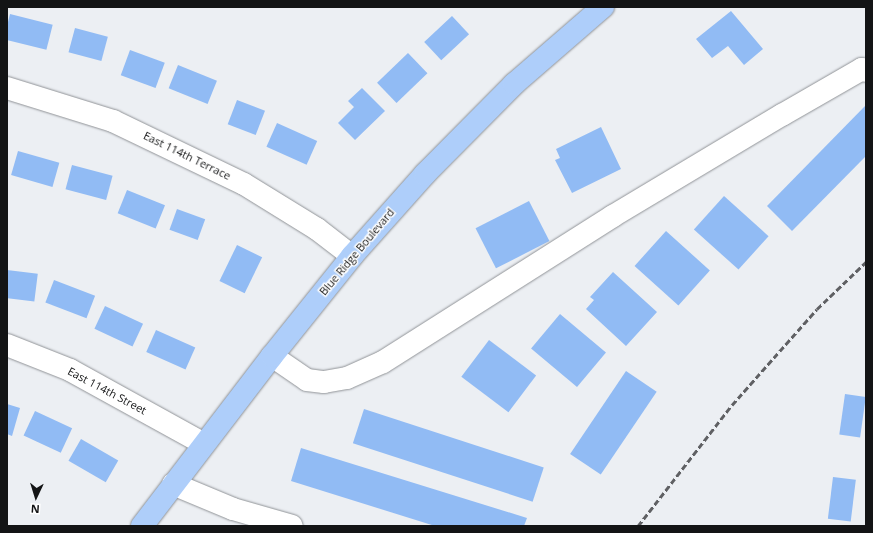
<!DOCTYPE html>
<style>
body{margin:0}
#map{position:relative;width:873px;height:533px;overflow:hidden;background:#eceff3;font-family:"Open Sans",sans-serif}
div>[style]{position:absolute}
.building>*{inset:0;background:#91bbf4;transform-origin:0 0}
.roads{filter:drop-shadow(0 0 1px #909397) drop-shadow(0 0 1px #909397)}
.minor>*{height:22px;margin:-11px;padding:0 11px;transform-origin:11px;border-radius:11px;background:#fff}
.major>*{height:22px;margin:-11px;padding:0 11px;transform-origin:11px;border-radius:11px;background:#aecefa}
.rail>*{height:3px;margin-top:-1.5px;transform-origin:0;background:repeating-linear-gradient(90deg,#5f6063 0 6px,transparent 0 9px)}
span{translate:-50% -50%;white-space:nowrap;text-align:center;line-height:1.15;-webkit-text-stroke:3px #fff;paint-order:stroke}
.street-label{font-size:11px;color:#131415}
.frame{position:absolute;inset:0;border:8px solid #131415;pointer-events:none}
.north{position:absolute;left:16px;top:477px;width:40px;height:40px;-webkit-text-stroke:3px #fff;paint-order:stroke;rotate:184deg;font-size:11px;font-weight:700;line-height:16px;text-align:center;color:#131415}
.north::after{content:'';display:block;margin:auto;width:14px;height:18px;background:#131415;clip-path:polygon(50% 0,100% 100%,50% 72%,0 100%)}
</style>
<div id="map">
<div class="building">
<div style="clip-path:polygon(731px 11px,763px 49px,744px 65px,728px 46px,712px 58px,696px 39px)"></div>
<div style="left:10px;top:14px;width:44px;height:26px;rotate:14deg"></div>
<div style="left:452px;top:16px;width:25px;height:38px;rotate:47deg"></div>
<div style="left:75px;top:28px;width:34px;height:25px;rotate:15deg"></div>
<div style="left:130px;top:50px;width:37px;height:27px;rotate:20deg"></div>
<div style="left:408px;top:53px;width:28px;height:43px;rotate:46deg"></div>
<div style="left:178px;top:65px;width:42px;height:25px;rotate:22deg"></div>
<div style="clip-path:polygon(362px 88px,385px 111px,355px 140px,338px 123px,354px 107px,348px 101px)"></div>
<div style="left:237px;top:100px;width:30px;height:26px;rotate:21deg"></div>
<div style="clip-path:polygon(866px 105px,866px 156px,792px 231px,767px 206px)"></div>
<div style="left:277px;top:123px;width:44px;height:26px;rotate:24deg"></div>
<div style="clip-path:polygon(601px 127px,621px 169px,572px 193px,555px 160px,560px 158px,556px 149px)"></div>
<div style="left:18px;top:151px;width:43px;height:25px;rotate:16deg"></div>
<div style="left:72px;top:165px;width:42px;height:25px;rotate:15deg"></div>
<div style="left:127px;top:190px;width:41px;height:25px;rotate:22deg"></div>
<div style="left:724px;top:196px;width:60px;height:45px;rotate:42deg"></div>
<div style="left:529px;top:201px;width:45px;height:60px;rotate:63deg"></div>
<div style="left:177px;top:209px;width:30px;height:22px;rotate:20deg"></div>
<div style="left:666px;top:231px;width:59px;height:47px;rotate:42deg"></div>
<div style="left:237px;top:245px;width:28px;height:40px;rotate:26deg"></div>
<div style="left:7px;top:270px;width:31px;height:28px;rotate:7deg"></div>
<div style="clip-path:polygon(613px 272px,657px 312px,626px 346px,586px 309px,594px 300px,590px 297px)"></div>
<div style="left:54px;top:280px;width:44px;height:24px;rotate:21deg"></div>
<div style="left:105px;top:306px;width:42px;height:25px;rotate:25deg"></div>
<div style="left:560px;top:314px;width:60px;height:45px;rotate:40deg"></div>
<div style="left:156px;top:330px;width:43px;height:24px;rotate:24deg"></div>
<div style="left:489px;top:340px;width:59px;height:46px;rotate:37deg"></div>
<div style="left:626px;top:371px;width:37px;height:100px;rotate:34deg"></div>
<div style="left:845px;top:394px;width:21px;height:41px;rotate:8deg"></div>
<div style="clip-path:polygon(7px 404px,20px 408px,12px 436px,7px 434px)"></div>
<div style="left:364px;top:409px;width:189px;height:36px;rotate:18deg"></div>
<div style="left:35px;top:411px;width:41px;height:27px;rotate:25deg"></div>
<div style="left:81px;top:439px;width:43px;height:25px;rotate:30deg"></div>
<div style="clip-path:polygon(301px 448px,527px 518px,524px 526px,435px 526px,291px 481px)"></div>
<div style="left:833px;top:477px;width:23px;height:42px;rotate:7deg"></div>
</div>
<div class="roads">
<div class="minor">
<div style="left:7px;top:88px;width:111px;rotate:17.3deg"></div>
<div style="left:113px;top:121px;width:145px;rotate:25.7deg"></div>
<div style="left:244px;top:184px;width:86px;rotate:31.7deg"></div>
<div style="left:317px;top:229px;width:44px;rotate:37.6deg"></div>
<div style="left:7px;top:345px;width:68px;rotate:21.6deg"></div>
<div style="left:70px;top:370px;width:153px;rotate:28.9deg"></div>
<div style="left:272px;top:356px;width:42px;rotate:34.4deg"></div>
<div style="left:307px;top:380px;width:17px;rotate:7deg"></div>
<div style="left:324px;top:382px;width:23px;rotate:-10deg"></div>
<div style="left:347px;top:378px;width:39px;rotate:-24deg"></div>
<div style="left:383px;top:362px;width:272px;rotate:-32.4deg"></div>
<div style="left:613px;top:216px;width:197px;rotate:-30.9deg"></div>
<div style="left:782px;top:115px;width:92px;rotate:-29.9deg"></div>
<div style="left:862px;top:69px;width:4px;rotate:27deg"></div>
<div style="left:173px;top:484px;width:65px;rotate:22.6deg"></div>
<div style="left:233px;top:509px;width:61px;rotate:16.1deg"></div>
</div>
<div class="major">
<div style="left:142px;top:526px;width:214px;rotate:-52.6deg"></div>
<div style="left:272px;top:356px;width:128px;rotate:-51.3deg"></div>
<div style="left:352px;top:256px;width:110px;rotate:-48.3deg"></div>
<div style="left:425px;top:174px;width:127px;rotate:-45.3deg"></div>
<div style="left:514px;top:84px;width:118px;rotate:-40.9deg"></div>
</div>
</div>
<div class="rail">
<div style="left:638px;top:526px;width:153px;rotate:-52.2deg"></div>
<div style="left:732px;top:405px;width:128px;rotate:-48.5deg"></div>
<div style="left:817px;top:309px;width:68px;rotate:-43.8deg"></div>
</div>
<div class="street-label">
<span style="left:187px;top:156px;rotate:26deg">East 114th Terrace</span>
<span style="left:357px;top:252px;rotate:-50deg">Blue Ridge Boulevard</span>
<span style="left:107px;top:391px;rotate:28deg">East 114th Street</span>
</div>
<div class="frame"></div>
<div class="north">N</div>
</div>
